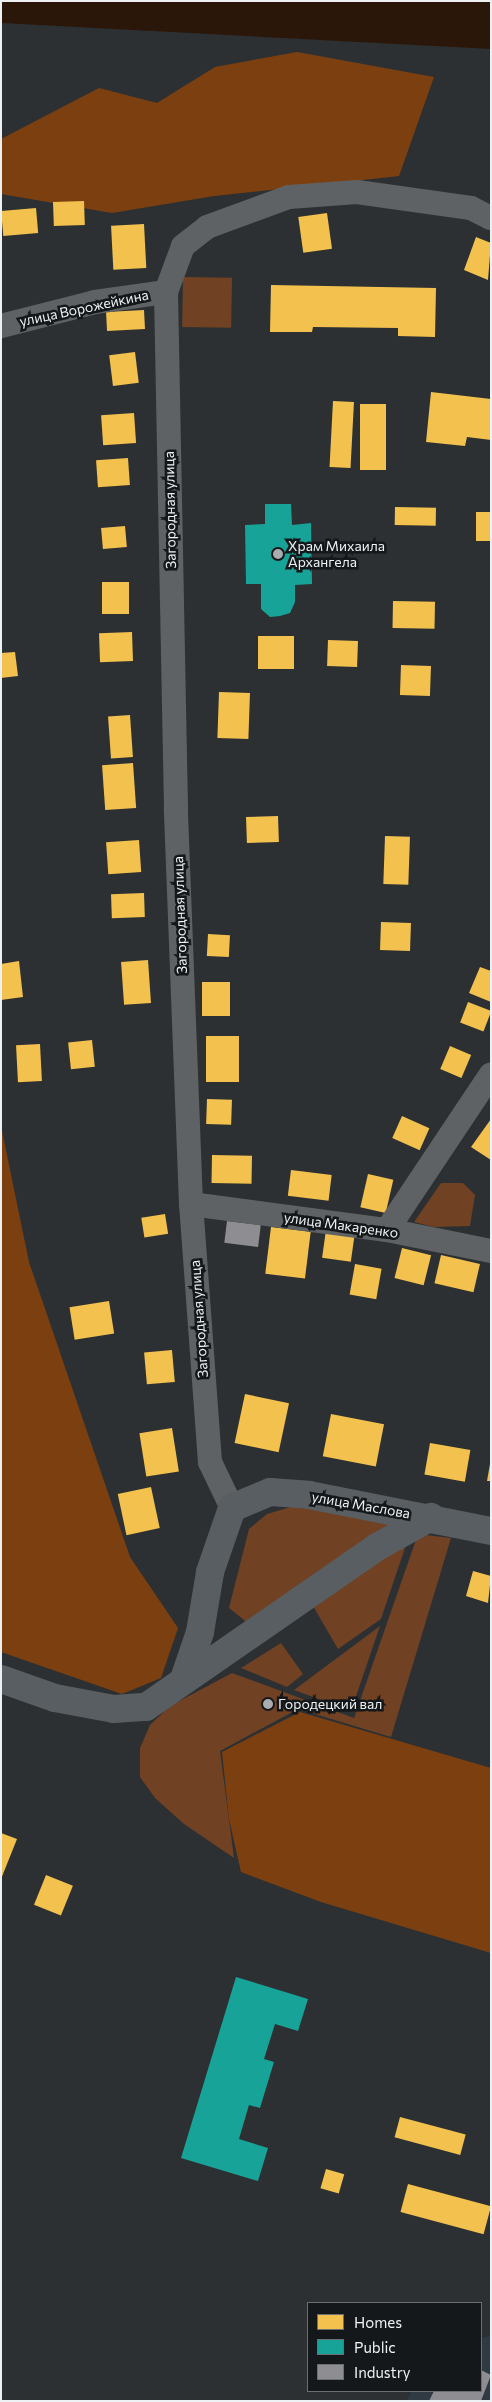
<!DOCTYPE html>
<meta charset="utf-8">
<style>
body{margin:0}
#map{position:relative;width:492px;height:2402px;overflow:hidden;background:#2d3032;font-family:Commissioner,sans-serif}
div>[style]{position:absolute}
.built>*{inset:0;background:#2f3a42}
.green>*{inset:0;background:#704123;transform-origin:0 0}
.forest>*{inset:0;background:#7c4010}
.water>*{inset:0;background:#2b170a}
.homes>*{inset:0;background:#f2c14e;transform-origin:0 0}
.public>*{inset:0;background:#17a398}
.industry>*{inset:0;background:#8d8d92;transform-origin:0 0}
.street>*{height:24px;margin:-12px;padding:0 12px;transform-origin:12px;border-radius:12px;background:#5f6264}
.secondary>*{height:28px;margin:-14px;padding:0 14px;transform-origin:14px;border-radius:14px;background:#585e62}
.dots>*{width:14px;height:14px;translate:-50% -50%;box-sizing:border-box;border:2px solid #15181a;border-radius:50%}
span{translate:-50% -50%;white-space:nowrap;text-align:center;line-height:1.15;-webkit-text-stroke:5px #15181a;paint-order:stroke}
.street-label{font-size:14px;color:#edf1f4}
.poi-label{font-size:14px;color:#edf1f4}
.left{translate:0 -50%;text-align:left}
.frame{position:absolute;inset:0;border:2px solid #edf1f4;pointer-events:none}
.legend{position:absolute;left:307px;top:2302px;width:175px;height:90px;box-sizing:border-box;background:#15181a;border:1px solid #6b6f71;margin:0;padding:6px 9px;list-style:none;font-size:15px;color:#edf1f4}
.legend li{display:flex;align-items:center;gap:10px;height:25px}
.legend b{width:25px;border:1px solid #6b6f71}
</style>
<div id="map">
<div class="built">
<div style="clip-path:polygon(491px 2336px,491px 2401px,406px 2401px,412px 2391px,481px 2391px,481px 2338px)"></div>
</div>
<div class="green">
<div style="left:183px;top:277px;width:49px;height:50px;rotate:1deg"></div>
<div style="clip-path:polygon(441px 1183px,463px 1183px,475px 1195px,470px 1226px,434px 1227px,414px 1222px)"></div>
<div style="clip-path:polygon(301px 1504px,401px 1519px,249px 1624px,229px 1608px,249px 1529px,267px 1514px)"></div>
<div style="clip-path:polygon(418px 1534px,451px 1538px,391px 1737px,298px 1709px,220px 1751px,234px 1858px,184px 1824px,155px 1798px,140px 1777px,140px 1748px,150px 1725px,170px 1706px,232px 1673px,354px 1718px)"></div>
<div style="clip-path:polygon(407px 1542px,381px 1619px,338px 1649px,313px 1606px)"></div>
<div style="clip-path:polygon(380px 1626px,351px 1711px,294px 1690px)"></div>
<div style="clip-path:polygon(281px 1643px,303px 1674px,287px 1687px,241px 1668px)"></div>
</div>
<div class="forest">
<div style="clip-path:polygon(297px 52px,434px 77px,399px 176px,214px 196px,112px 213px,1px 194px,1px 139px,99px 88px,157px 103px,215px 67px)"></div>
<div style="clip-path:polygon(1px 1126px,29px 1262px,130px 1557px,178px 1628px,161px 1678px,122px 1694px,1px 1652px)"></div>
<div style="clip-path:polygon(300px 1712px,491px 1768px,491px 1953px,321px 1902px,241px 1872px,229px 1819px,222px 1752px)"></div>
</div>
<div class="water">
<div style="clip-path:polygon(1px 1px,491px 1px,491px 49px,1px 23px)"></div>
</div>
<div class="homes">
<div style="left:84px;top:201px;width:24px;height:31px;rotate:88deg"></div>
<div style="left:36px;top:208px;width:25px;height:35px;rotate:85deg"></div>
<div style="left:327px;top:213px;width:36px;height:29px;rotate:82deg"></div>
<div style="left:144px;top:224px;width:44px;height:33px;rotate:87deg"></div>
<div style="clip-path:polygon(476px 237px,491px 243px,488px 280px,464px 270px)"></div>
<div style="clip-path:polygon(271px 285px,436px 288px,435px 337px,398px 336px,398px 328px,313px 327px,312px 332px,270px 332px)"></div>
<div style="left:144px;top:310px;width:19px;height:38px;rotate:87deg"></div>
<div style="left:135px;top:352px;width:31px;height:26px;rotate:83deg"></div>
<div style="clip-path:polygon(431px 392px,491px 399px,491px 440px,467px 437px,465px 446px,426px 442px)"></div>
<div style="left:333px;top:401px;width:21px;height:66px;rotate:3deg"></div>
<div style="left:360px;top:404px;width:26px;height:66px"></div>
<div style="left:134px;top:413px;width:30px;height:33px;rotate:86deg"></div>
<div style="left:128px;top:458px;width:27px;height:32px;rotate:86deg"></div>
<div style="left:395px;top:507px;width:41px;height:18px;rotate:1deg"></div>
<div style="left:476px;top:512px;width:15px;height:29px"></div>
<div style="left:125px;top:526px;width:21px;height:24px;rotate:85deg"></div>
<div style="left:102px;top:582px;width:27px;height:32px"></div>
<div style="left:393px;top:601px;width:42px;height:27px;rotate:1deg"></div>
<div style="left:132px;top:632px;width:29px;height:33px;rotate:88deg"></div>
<div style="left:258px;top:636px;width:36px;height:33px"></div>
<div style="left:328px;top:640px;width:30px;height:26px;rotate:2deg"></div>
<div style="clip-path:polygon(15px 652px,18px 676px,1px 678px,1px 653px)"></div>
<div style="left:401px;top:665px;width:30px;height:30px;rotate:2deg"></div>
<div style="left:219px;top:692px;width:31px;height:46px;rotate:2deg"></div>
<div style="left:130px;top:715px;width:42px;height:22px;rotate:86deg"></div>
<div style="left:133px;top:763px;width:45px;height:31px;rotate:86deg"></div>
<div style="left:278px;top:816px;width:26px;height:32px;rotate:88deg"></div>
<div style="left:385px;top:836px;width:25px;height:48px;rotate:2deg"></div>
<div style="left:139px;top:840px;width:32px;height:33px;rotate:86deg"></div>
<div style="left:144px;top:893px;width:24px;height:33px;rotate:88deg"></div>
<div style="left:381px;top:922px;width:30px;height:28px;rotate:2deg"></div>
<div style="left:208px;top:934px;width:22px;height:22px;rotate:3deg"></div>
<div style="left:148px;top:960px;width:43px;height:27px;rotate:86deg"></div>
<div style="clip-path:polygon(19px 961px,23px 997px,1px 1000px,1px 964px)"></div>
<div style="clip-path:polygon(480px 967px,491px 971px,491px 1002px,469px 993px)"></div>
<div style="left:202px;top:982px;width:28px;height:34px"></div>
<div style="left:468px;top:1002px;width:25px;height:22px;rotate:21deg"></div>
<div style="left:206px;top:1036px;width:33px;height:46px"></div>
<div style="left:92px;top:1040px;width:27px;height:24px;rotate:84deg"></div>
<div style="left:40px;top:1044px;width:37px;height:24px;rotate:87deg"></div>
<div style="left:450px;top:1046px;width:23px;height:25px;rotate:23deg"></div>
<div style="left:207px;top:1099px;width:25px;height:25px;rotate:2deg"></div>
<div style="left:402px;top:1116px;width:30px;height:24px;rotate:24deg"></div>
<div style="clip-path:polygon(491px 1119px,491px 1160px,471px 1147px)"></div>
<div style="left:212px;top:1155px;width:40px;height:28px;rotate:1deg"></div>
<div style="left:291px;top:1170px;width:41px;height:26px;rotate:7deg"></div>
<div style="left:368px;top:1174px;width:26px;height:34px;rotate:13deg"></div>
<div style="left:165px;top:1214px;width:20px;height:24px;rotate:81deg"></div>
<div style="left:271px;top:1227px;width:40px;height:47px;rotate:7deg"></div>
<div style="left:326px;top:1230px;width:29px;height:28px;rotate:8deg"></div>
<div style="left:402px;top:1248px;width:30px;height:31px;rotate:14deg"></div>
<div style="left:441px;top:1255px;width:40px;height:29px;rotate:13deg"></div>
<div style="left:355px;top:1264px;width:27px;height:31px;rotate:10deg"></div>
<div style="left:109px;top:1301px;width:33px;height:40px;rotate:81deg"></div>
<div style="left:172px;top:1350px;width:32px;height:28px;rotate:85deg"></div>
<div style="left:245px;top:1394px;width:45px;height:50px;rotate:12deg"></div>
<div style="left:331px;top:1414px;width:54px;height:43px;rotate:11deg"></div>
<div style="left:172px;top:1428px;width:44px;height:33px;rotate:81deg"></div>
<div style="left:430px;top:1443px;width:41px;height:32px;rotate:10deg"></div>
<div style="clip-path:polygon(490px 1464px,491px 1464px,491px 1481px,487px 1481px)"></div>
<div style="left:151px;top:1487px;width:42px;height:34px;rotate:78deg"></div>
<div style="clip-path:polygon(473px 1571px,491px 1576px,488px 1603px,466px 1596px)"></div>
<div style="clip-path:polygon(1px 1833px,17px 1839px,1px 1879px)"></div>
<div style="left:46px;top:1875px;width:29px;height:32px;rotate:22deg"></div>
<div style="left:400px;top:2117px;width:68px;height:21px;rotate:15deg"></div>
<div style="left:326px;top:2169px;width:19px;height:20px;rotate:16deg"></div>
<div style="left:408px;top:2184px;width:86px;height:29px;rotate:15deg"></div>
</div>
<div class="public">
<div style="clip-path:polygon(265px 504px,291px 504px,292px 525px,311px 523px,312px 584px,295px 585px,295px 602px,290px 613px,280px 616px,270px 617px,261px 609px,261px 584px,246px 584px,245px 525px,265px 524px)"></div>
<div style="clip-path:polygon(236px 1977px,308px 1999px,298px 2031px,275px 2024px,264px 2059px,274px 2062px,260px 2108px,249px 2105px,239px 2139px,268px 2148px,258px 2181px,181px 2158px)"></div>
</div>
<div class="industry">
<div style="left:227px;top:1221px;width:34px;height:22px;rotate:7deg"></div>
<div style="clip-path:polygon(481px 2370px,491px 2375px,481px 2401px,429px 2401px,434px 2391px,481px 2391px)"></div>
</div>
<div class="street">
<div style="left:1px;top:326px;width:97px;rotate:-14.3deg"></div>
<div style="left:95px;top:302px;width:72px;rotate:-8deg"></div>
<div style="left:191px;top:1204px;width:198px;rotate:7.6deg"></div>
<div style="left:387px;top:1230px;width:106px;rotate:11.4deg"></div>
<div style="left:387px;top:1230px;width:187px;rotate:-56.3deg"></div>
<div style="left:232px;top:1508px;width:51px;rotate:-115.6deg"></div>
<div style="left:210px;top:1462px;width:259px;rotate:-94.2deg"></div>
<div style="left:191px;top:1204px;width:395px;rotate:-92.2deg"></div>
<div style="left:176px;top:809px;width:517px;rotate:-91.11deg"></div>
<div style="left:166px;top:292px;width:49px;rotate:-69.7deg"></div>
<div style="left:183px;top:246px;width:31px;rotate:-38deg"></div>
<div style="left:207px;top:227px;width:87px;rotate:-20.1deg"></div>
<div style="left:289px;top:197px;width:68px;rotate:-4.2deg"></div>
<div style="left:357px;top:192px;width:115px;rotate:8deg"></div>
<div style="left:471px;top:208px;width:22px;rotate:27deg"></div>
</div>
<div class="secondary">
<div style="left:1px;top:1679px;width:57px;rotate:19.4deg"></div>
<div style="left:55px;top:1698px;width:60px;rotate:10.6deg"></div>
<div style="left:114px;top:1709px;width:32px;rotate:-4deg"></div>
<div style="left:146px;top:1707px;width:281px;rotate:-34.7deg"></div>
<div style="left:377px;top:1547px;width:62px;rotate:-29.1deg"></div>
<div style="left:184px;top:1679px;width:50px;rotate:-71.2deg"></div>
<div style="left:200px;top:1632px;width:61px;rotate:-80.5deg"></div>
<div style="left:210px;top:1572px;width:68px;rotate:-71deg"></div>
<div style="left:232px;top:1508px;width:41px;rotate:-22.8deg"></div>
<div style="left:270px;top:1492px;width:39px;rotate:4deg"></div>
<div style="left:309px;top:1495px;width:186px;rotate:11.2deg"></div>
</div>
<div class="dots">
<div style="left:278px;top:554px;background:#aaadb0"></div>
<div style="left:268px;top:1704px;background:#aaadb0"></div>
</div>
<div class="street-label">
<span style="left:84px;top:308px;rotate:-12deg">улица Ворожейкина</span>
<span style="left:170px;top:510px;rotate:-91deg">Загородная улица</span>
<span style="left:180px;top:915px;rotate:-92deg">Загородная улица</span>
<span style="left:341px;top:1225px;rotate:8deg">улица Макаренко</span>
<span style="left:199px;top:1319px;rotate:-94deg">Загородная улица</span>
<span style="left:361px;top:1505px;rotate:10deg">улица Маслова</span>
</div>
<div class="poi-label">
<span class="left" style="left:288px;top:554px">Храм Михаила<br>Архангела</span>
<span class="left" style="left:278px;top:1704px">Городецкий вал</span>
</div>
<div class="frame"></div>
<ul class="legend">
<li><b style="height:14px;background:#f2c14e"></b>Homes</li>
<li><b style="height:14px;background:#17a398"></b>Public</li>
<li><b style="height:14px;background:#8d8d92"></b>Industry</li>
</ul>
</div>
